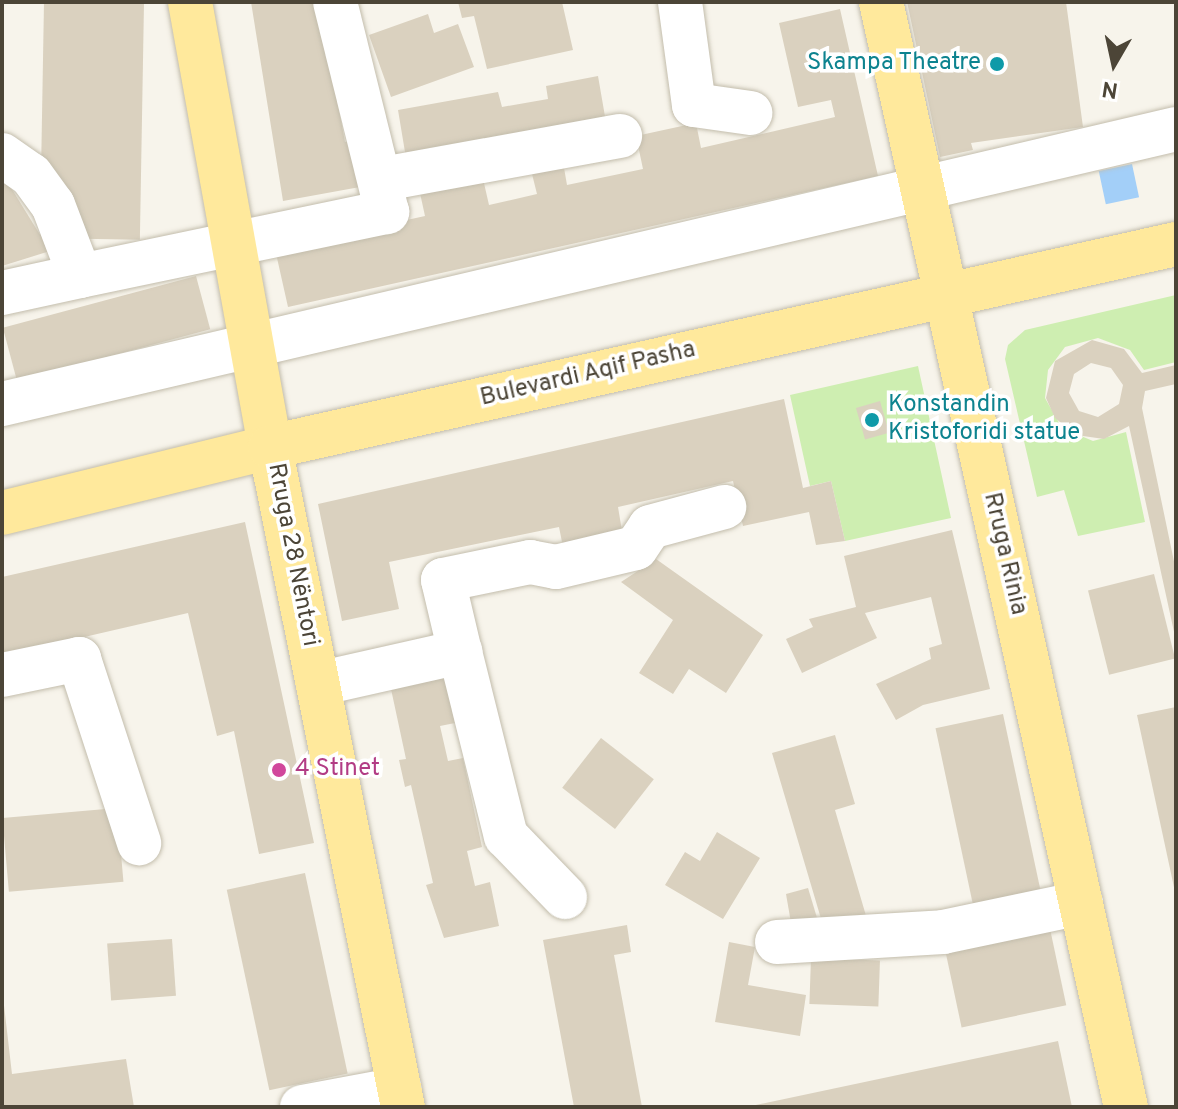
<!DOCTYPE html>
<meta charset="utf-8">
<style>
body{margin:0}
#map{position:relative;width:1178px;height:1109px;overflow:hidden;background:#f7f4eb;font-family:Overpass,sans-serif}
div>[style]{position:absolute}
.green>*{inset:0;background:#ceeeb1}
.water>*{inset:0;background:#a3cff8;transform-origin:0 0}
.building>*{inset:0;background:#dad1bf;transform-origin:0 0}
.roads{filter:drop-shadow(0 0 2px #c3bdac) drop-shadow(0 0 2px #c3bdac)}
.minor>*{height:44px;margin:-22px;padding:0 22px;transform-origin:22px;border-radius:22px;background:#fff}
.major>*{height:44px;margin:-22px;padding:0 22px;transform-origin:22px;border-radius:22px;background:#ffe99c}
.dots>*{width:22px;height:22px;translate:-50% -50%;box-sizing:border-box;border:4px solid #fff;border-radius:50%}
span{translate:-50% -50%;white-space:nowrap;text-align:center;line-height:1.15;-webkit-text-stroke:7px #fff;paint-order:stroke}
.culture-label{font-size:24px;color:#0d838f}
.right{translate:-100% -50%;text-align:right}
.left{translate:0 -50%;text-align:left}
.street-label{font-size:24px;color:#4c4537}
.hotel-label{font-size:24px;color:#b23c85}
.frame{position:absolute;inset:0;border:4px solid #4c4537;pointer-events:none}
.north{position:absolute;left:1074px;top:24px;width:80px;height:80px;-webkit-text-stroke:6px #fff;paint-order:stroke;rotate:189deg;font-size:22px;font-weight:700;line-height:32px;text-align:center;color:#4c4537}
.north::after{content:'';display:block;margin:auto;width:28px;height:36px;background:#4c4537;clip-path:polygon(50% 0,100% 100%,50% 72%,0 100%)}
</style>
<div id="map">
<div class="green">
<div style="clip-path:polygon(1176px 295px,1176px 362px,1144px 370px,1130px 350px,1098px 338px,1065px 347px,1048px 370px,1045px 398px,1062px 428px,1093px 441px,1126px 432px,1145px 522px,1078px 536px,1064px 490px,1037px 497px,1005px 359px,1008px 345px,1025px 330px)"></div>
<div style="clip-path:polygon(918px 366px,951px 518px,845px 541px,831px 481px,810px 486px,790px 395px)"></div>
</div>
<div class="water">
<div style="left:1132px;top:164px;width:34px;height:34px;rotate:78deg"></div>
</div>
<div class="building">
<div style="left:44px;top:2px;width:100px;height:236px;rotate:1deg"></div>
<div style="clip-path:polygon(251px 2px,319px 2px,345px 142px,351px 141px,360px 187px,283px 201px)"></div>
<div style="clip-path:polygon(458px 2px,562px 2px,573px 50px,487px 69px,474px 16px,462px 18px)"></div>
<div style="clip-path:polygon(907px 2px,1066px 2px,1083px 127px,971px 143px,973px 150px,940px 157px)"></div>
<div style="clip-path:polygon(840px 9px,878px 176px,288px 307px,275px 249px,425px 216px,418px 184px,481px 170px,489px 205px,537px 194px,531px 170px,563px 162px,567px 185px,643px 169px,636px 136px,696px 123px,701px 148px,835px 117px,831px 100px,798px 107px,779px 23px)"></div>
<div style="clip-path:polygon(428px 14px,434px 33px,458px 24px,474px 67px,391px 97px,369px 35px)"></div>
<div style="clip-path:polygon(598px 76px,607px 128px,407px 164px,398px 110px,498px 92px,502px 107px,548px 99px,546px 86px)"></div>
<div style="clip-path:polygon(2px 173px,50px 251px,2px 266px)"></div>
<div style="left:196px;top:276px;width:55px;height:200px;rotate:75deg"></div>
<div style="clip-path:polygon(evenodd,1092px 340px,1124px 349px,1142px 373px,1176px 365px,1176px 384px,1145px 391px,1142px 408px,1176px 571px,1176px 641px,1129px 426px,1104px 439px,1076px 435px,1055px 418px,1046px 398px,1055px 361px,1092px 340px,1091px 363px,1111px 368px,1123px 385px,1119px 404px,1098px 417px,1079px 411px,1069px 393px,1074px 374px,1091px 363px)"></div>
<div style="clip-path:polygon(784px 399px,803px 488px,831px 481px,845px 541px,816px 545px,809px 512px,743px 526px,733px 481px,618px 507px,624px 543px,565px 557px,559px 527px,389px 562px,399px 609px,342px 621px,318px 504px)"></div>
<div style="left:880px;top:401px;width:33px;height:25px;rotate:74deg"></div>
<div style="clip-path:polygon(245px 522px,314px 843px,259px 854px,234px 731px,217px 736px,188px 613px,2px 656px,2px 577px)"></div>
<div style="clip-path:polygon(952px 530px,990px 689px,923px 705px,896px 720px,876px 684px,931px 659px,929px 648px,942px 644px,931px 597px,865px 613px,877px 638px,802px 673px,786px 639px,813px 627px,809px 619px,856px 607px,844px 556px)"></div>
<div style="clip-path:polygon(656px 559px,763px 635px,726px 693px,689px 669px,673px 694px,639px 673px,673px 620px,621px 582px)"></div>
<div style="left:1154px;top:574px;width:87px;height:68px;rotate:76deg"></div>
<div style="clip-path:polygon(445px 678px,455px 723px,440px 726px,448px 761px,463px 758px,482px 847px,467px 851px,475px 886px,490px 882px,499px 926px,444px 938px,426px 885px,433px 883px,411px 785px,405px 787px,399px 760px,406px 759px,391px 689px)"></div>
<div style="clip-path:polygon(1176px 707px,1176px 892px,1175px 892px,1137px 715px)"></div>
<div style="left:1003px;top:714px;width:193px;height:69px;rotate:78deg"></div>
<div style="clip-path:polygon(835px 735px,855px 804px,835px 810px,869px 926px,827px 939px,772px 753px)"></div>
<div style="left:601px;top:738px;width:67px;height:63px;rotate:38deg"></div>
<div style="left:117px;top:808px;width:74px;height:115px;rotate:85deg"></div>
<div style="clip-path:polygon(717px 832px,760px 858px,723px 919px,665px 885px,685px 852px,700px 861px)"></div>
<div style="left:305px;top:873px;width:205px;height:80px;rotate:78deg"></div>
<div style="clip-path:polygon(808px 888px,821px 931px,794px 940px,786px 894px)"></div>
<div style="left:1049px;top:924px;width:83px;height:107px;rotate:78deg"></div>
<div style="clip-path:polygon(627px 925px,631px 952px,614px 955px,642px 1107px,574px 1107px,543px 940px)"></div>
<div style="left:172px;top:939px;width:57px;height:65px;rotate:86deg"></div>
<div style="clip-path:polygon(729px 942px,755px 947px,748px 985px,806px 995px,800px 1036px,715px 1022px)"></div>
<div style="left:811px;top:958px;width:69px;height:46px;rotate:2deg"></div>
<div style="clip-path:polygon(2px 988px,12px 1074px,126px 1059px,134px 1107px,2px 1105px)"></div>
<div style="clip-path:polygon(1058px 1041px,1072px 1107px,751px 1107px,751px 1106px)"></div>
</div>
<div class="roads">
<div class="minor">
<div style="left:680px;top:2px;width:104px;rotate:82.3deg"></div>
<div style="left:694px;top:105px;width:57px;rotate:8.1deg"></div>
<div style="left:2px;top:155px;width:35px;rotate:35deg"></div>
<div style="left:31px;top:175px;width:37px;rotate:54deg"></div>
<div style="left:53px;top:205px;width:76px;rotate:69.2deg"></div>
<div style="left:80px;top:276px;width:314px;rotate:-11.8deg"></div>
<div style="left:387px;top:212px;width:216px;rotate:-103.9deg"></div>
<div style="left:383px;top:179px;width:241px;rotate:-10.3deg"></div>
<div style="left:2px;top:293px;width:80px;rotate:-12.3deg"></div>
<div style="left:2px;top:404px;width:1206px;rotate:-13.18deg"></div>
<div style="left:460px;top:652px;width:74px;rotate:-103.3deg"></div>
<div style="left:443px;top:580px;width:89px;rotate:-11.7deg"></div>
<div style="left:530px;top:562px;width:26px;rotate:11deg"></div>
<div style="left:556px;top:567px;width:82px;rotate:-13.4deg"></div>
<div style="left:636px;top:548px;width:25px;rotate:-56deg"></div>
<div style="left:650px;top:527px;width:77px;rotate:-15.1deg"></div>
<div style="left:2px;top:675px;width:79px;rotate:-11.7deg"></div>
<div style="left:79px;top:659px;width:194px;rotate:71.9deg"></div>
<div style="left:318px;top:684px;width:146px;rotate:-12.7deg"></div>
<div style="left:460px;top:652px;width:190px;rotate:76deg"></div>
<div style="left:506px;top:836px;width:85px;rotate:46deg"></div>
<div style="left:777px;top:942px;width:166px;rotate:-3.4deg"></div>
<div style="left:943px;top:932px;width:141px;rotate:-11.9deg"></div>
<div style="left:302px;top:1107px;width:99px;rotate:-10.5deg"></div>
</div>
<div class="major">
<div style="left:190px;top:2px;width:452px;rotate:79.8deg"></div>
<div style="left:270px;top:447px;width:673px;rotate:78.61deg"></div>
<div style="left:881px;top:2px;width:1132px;rotate:77.5deg"></div>
<div style="left:2px;top:513px;width:276px;rotate:-13.8deg"></div>
<div style="left:270px;top:447px;width:928px;rotate:-12.63deg"></div>
</div>
</div>
<div class="dots">
<div style="left:997px;top:64px;background:#0f9aa8"></div>
<div style="left:872px;top:420px;background:#0f9aa8"></div>
<div style="left:279px;top:770px;background:#d1479c"></div>
</div>
<div class="culture-label">
<span class="right" style="left:981px;top:64px">Skampa Theatre</span>
<span class="left" style="left:888px;top:420px">Konstandin<br>Kristoforidi statue</span>
</div>
<div class="street-label">
<span style="left:588px;top:375px;rotate:-13deg">Bulevardi Aqif Pasha</span>
<span style="left:1004px;top:554px;rotate:77deg">Rruga Rinia</span>
<span style="left:292px;top:555px;rotate:79deg">Rruga 28 Nëntori</span>
</div>
<div class="hotel-label">
<span class="left" style="left:295px;top:770px">4 Stinet</span>
</div>
<div class="frame"></div>
<div class="north">N</div>
</div>
